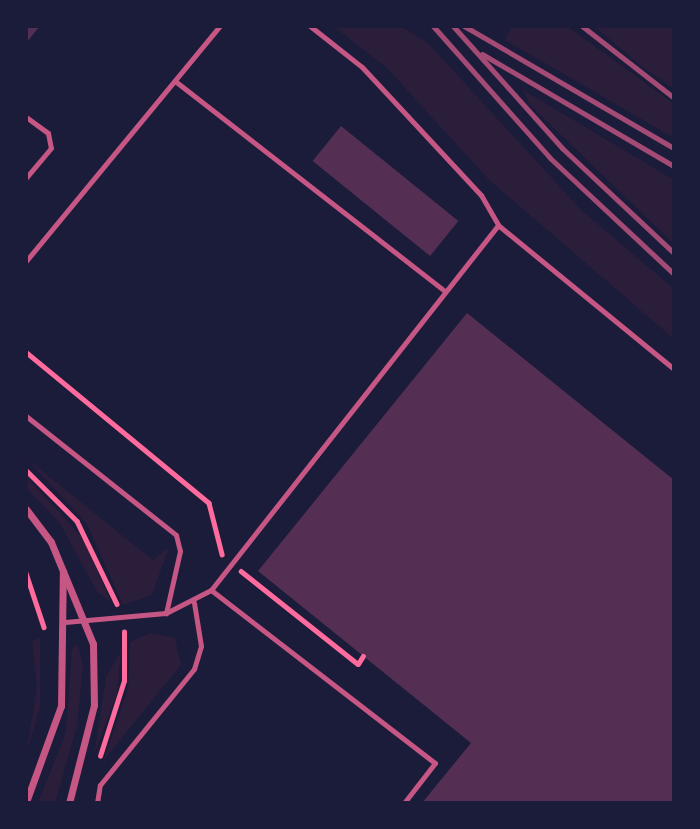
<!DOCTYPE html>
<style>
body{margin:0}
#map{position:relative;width:700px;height:829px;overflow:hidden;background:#1b1b3a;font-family:"Zilla Slab",serif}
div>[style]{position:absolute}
.green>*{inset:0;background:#2a1e3b}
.building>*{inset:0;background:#542f53;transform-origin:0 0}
.path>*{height:4.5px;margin:-2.25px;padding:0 2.25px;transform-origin:2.25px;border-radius:2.25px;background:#ff6b9d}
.service>*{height:5px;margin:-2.5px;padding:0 2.5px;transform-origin:2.5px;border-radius:2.5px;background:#c65784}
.minor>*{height:7px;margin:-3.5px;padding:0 3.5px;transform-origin:3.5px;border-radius:3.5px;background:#c65784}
.rail>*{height:5px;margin:-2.5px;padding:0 2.5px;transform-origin:2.5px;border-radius:2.5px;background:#a44b75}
span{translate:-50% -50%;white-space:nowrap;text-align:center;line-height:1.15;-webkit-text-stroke:5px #1b1b3a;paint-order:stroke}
.frame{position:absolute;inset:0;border:28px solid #1b1b3a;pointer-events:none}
</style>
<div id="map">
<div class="green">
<div style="clip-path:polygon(333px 26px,401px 26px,428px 43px,581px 210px,674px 289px,674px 339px,489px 180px,386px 67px)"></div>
<div style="clip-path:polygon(512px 26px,567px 26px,674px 104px,674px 138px,505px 40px)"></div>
<div style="clip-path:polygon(594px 26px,674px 26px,674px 89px,641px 66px)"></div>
<div style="clip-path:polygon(523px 90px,674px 180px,674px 244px,529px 104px)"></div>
<div style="clip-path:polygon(26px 458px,153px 560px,169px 547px,152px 595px,123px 605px,87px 524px)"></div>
<div style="clip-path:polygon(26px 476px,83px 538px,111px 602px,97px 592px,60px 523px,26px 488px)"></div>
<div style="clip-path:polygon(150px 633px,175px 638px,181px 665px,103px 761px,128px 689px,130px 642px)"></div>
<div style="clip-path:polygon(40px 638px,40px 707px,26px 755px,37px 688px,32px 641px)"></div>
<div style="clip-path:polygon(78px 644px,83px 667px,77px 726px,55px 803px,38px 803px,66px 732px,72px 649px)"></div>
<div style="clip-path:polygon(121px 651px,117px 694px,94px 755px,106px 677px)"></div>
</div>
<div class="building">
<div style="clip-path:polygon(26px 26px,40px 26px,26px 43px)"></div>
<div style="left:341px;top:126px;width:151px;height:45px;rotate:39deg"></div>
<div style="clip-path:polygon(467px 313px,674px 480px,674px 803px,422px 803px,471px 743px,258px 571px)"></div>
</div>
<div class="path">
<div style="left:26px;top:352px;width:237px;rotate:39.5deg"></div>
<div style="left:209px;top:503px;width:53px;rotate:75.7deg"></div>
<div style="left:26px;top:470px;width:72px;rotate:45deg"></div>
<div style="left:77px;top:521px;width:92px;rotate:64.3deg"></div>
<div style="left:241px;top:571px;width:149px;rotate:38.5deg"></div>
<div style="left:358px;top:664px;width:9px;rotate:-58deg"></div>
<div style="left:26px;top:573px;width:57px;rotate:71.6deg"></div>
<div style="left:100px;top:756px;width:79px;rotate:-72.3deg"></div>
<div style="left:124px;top:681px;width:49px;rotate:-90deg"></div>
</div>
<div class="service">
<div style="left:310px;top:26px;width:66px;rotate:38.3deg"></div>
<div style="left:362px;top:67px;width:175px;rotate:47.1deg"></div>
<div style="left:481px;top:195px;width:34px;rotate:60deg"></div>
<div style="left:498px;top:225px;width:227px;rotate:39.3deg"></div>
<div style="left:175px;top:81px;width:340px;rotate:37.9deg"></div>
<div style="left:26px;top:117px;width:27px;rotate:36deg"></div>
<div style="left:48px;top:133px;width:15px;rotate:79deg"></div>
<div style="left:51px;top:148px;width:39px;rotate:130deg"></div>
<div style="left:26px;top:261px;width:305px;rotate:-50.5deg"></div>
<div style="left:26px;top:416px;width:191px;rotate:38.4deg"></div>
<div style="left:176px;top:535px;width:16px;rotate:76deg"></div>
<div style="left:180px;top:551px;width:64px;rotate:102.7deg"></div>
<div style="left:211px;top:590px;width:283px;rotate:37.7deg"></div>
<div style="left:435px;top:763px;width:51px;rotate:127.8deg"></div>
<div style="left:65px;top:622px;width:101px;rotate:-5.1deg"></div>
<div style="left:166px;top:613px;width:51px;rotate:-27.1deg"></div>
<div style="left:211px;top:590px;width:464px;rotate:-51.8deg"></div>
<div style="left:97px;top:803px;width:18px;rotate:-81deg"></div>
<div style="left:100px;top:785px;width:149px;rotate:-51deg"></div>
<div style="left:194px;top:669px;width:24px;rotate:-73deg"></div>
<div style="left:201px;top:646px;width:44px;rotate:-99.2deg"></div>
</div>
<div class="minor">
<div style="left:26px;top:509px;width:41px;rotate:52.9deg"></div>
<div style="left:51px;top:542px;width:110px;rotate:67.6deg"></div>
<div style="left:93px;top:644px;width:61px;rotate:89.1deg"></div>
<div style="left:94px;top:705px;width:101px;rotate:104.3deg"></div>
<div style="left:26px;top:802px;width:102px;rotate:-70deg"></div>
<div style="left:61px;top:706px;width:135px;rotate:-89.2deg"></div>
</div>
<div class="rail">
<div style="left:433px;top:26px;width:176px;rotate:48.4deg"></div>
<div style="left:550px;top:158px;width:170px;rotate:43.1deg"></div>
<div style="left:453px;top:26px;width:164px;rotate:48.2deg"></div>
<div style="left:562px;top:148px;width:154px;rotate:43.2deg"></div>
<div style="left:464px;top:26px;width:243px;rotate:30.2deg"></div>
<div style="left:582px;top:26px;width:117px;rotate:38deg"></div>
<div style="left:482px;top:54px;width:222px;rotate:30.3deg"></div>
</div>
<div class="frame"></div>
</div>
